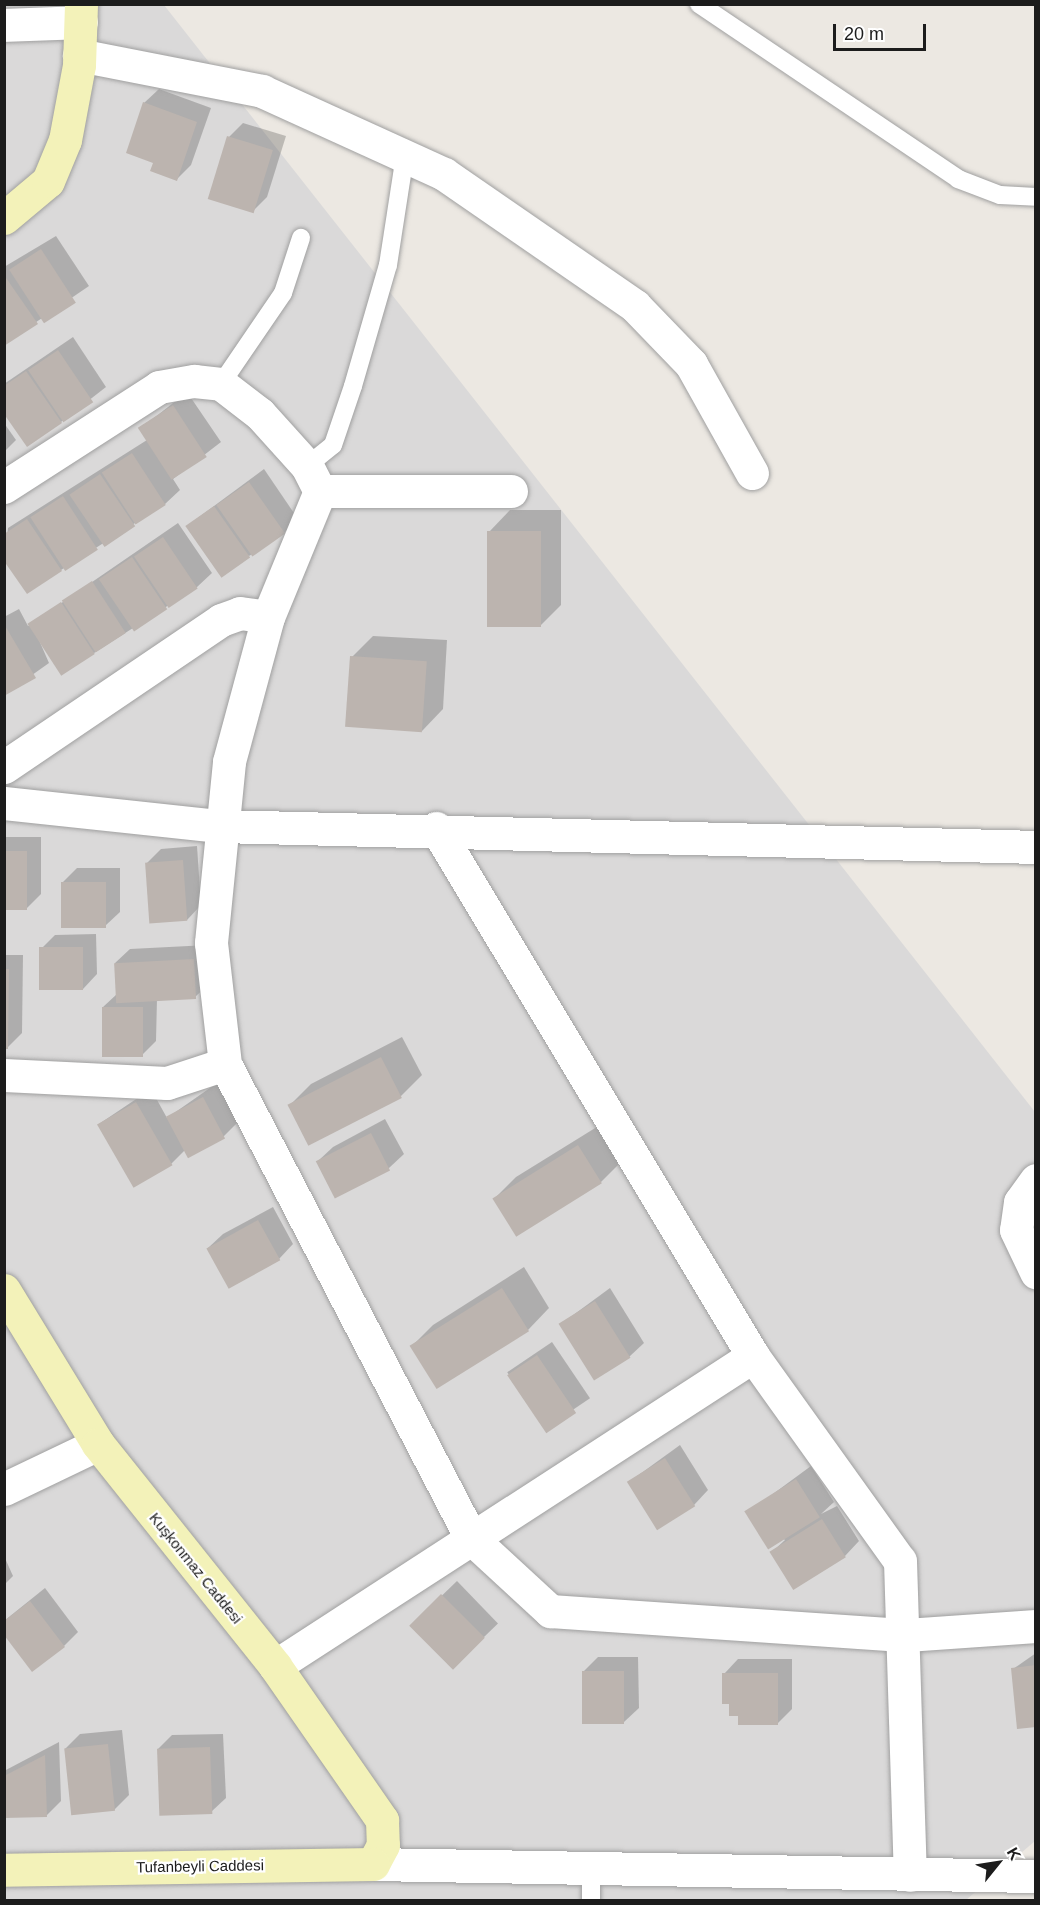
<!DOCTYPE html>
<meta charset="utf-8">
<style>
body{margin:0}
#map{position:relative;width:1040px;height:1905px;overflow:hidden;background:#ece8e2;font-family:Helvetica,sans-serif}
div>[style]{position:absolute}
.residential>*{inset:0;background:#dad9d9}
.shadow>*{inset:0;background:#0003;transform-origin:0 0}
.building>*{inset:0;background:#bcb4af;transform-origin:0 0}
.roads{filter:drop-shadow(0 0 2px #a0a0a0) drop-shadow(0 0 2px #a0a0a0)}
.lane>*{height:18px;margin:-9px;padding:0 9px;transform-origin:9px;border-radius:9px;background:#fff}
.street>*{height:33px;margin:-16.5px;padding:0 16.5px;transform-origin:16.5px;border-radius:16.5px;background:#fff}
.secondary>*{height:33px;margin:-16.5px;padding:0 16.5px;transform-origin:16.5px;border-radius:16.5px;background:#f3f2b9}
span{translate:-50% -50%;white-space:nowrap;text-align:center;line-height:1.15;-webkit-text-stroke:4.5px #fff;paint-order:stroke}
.street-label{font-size:15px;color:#1c1c1c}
.frame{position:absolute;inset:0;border:6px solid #1c1c1c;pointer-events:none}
.north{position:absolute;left:968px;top:1833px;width:60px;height:60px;-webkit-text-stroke:4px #fff;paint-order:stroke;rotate:60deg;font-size:16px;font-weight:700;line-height:24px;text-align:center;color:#1c1c1c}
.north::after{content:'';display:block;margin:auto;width:21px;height:27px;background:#1c1c1c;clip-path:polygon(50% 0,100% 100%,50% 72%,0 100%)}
.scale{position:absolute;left:833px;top:24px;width:93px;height:27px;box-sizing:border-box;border:3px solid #1c1c1c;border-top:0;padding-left:8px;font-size:18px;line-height:21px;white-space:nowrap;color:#1c1c1c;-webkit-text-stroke:4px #fff;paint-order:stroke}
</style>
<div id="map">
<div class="residential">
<div style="clip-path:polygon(5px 5px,164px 5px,1035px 1112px,1035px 1841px,966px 1900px,5px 1900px)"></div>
</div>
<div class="shadow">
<div style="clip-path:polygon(159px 89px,211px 108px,191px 165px,176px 180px,155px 162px,144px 103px)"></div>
<div style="clip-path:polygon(243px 123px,286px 136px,267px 197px,253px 211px,229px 137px)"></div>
<div style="clip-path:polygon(56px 236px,89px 286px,4px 344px,4px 267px)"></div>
<div style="clip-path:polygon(73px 337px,106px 387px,61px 422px,4px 412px,4px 384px)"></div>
<div style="clip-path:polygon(187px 392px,221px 442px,173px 479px,180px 490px,165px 504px,61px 570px,4px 563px,8px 528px,147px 440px,140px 429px)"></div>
<div style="clip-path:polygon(4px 423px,16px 440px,4px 452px)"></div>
<div style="clip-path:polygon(264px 469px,298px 519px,284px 533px,249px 556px,187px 526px)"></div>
<div style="clip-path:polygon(510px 510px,561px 510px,561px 605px,540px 626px,489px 532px)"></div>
<div style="clip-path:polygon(178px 523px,212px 573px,197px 587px,94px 653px,39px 640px,49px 663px,4px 695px,4px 617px,19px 609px,28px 626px)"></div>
<div style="clip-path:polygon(373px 636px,447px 640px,443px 709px,422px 731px,352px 657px)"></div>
<div style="clip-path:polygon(4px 837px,41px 837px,41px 894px,26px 909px,4px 909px)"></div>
<div style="clip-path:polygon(197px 846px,201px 905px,187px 920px,147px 863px,161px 849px)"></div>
<div style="clip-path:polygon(77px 868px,120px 868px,120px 912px,105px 926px,63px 882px)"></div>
<div style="clip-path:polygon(96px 934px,97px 974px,83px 989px,41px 949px,55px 935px)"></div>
<div style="clip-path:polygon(208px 945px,210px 983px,195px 997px,157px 999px,156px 1041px,142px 1055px,103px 1007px,117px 994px,115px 963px,130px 949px)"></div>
<div style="clip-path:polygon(4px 955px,23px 955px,22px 1033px,7px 1048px)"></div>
<div style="clip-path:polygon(402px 1037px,422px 1075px,401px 1096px,290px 1105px,311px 1084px)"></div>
<div style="clip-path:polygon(217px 1083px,238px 1122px,224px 1136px,186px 1149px,171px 1164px,99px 1124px,151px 1089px,167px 1118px)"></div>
<div style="clip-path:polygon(385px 1119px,404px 1154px,389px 1168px,337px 1196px,318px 1161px,333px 1147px)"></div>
<div style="clip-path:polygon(600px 1125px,622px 1161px,601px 1182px,494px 1199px,516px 1177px)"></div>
<div style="clip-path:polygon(273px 1207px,293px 1244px,279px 1259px,208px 1248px,223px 1234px)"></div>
<div style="clip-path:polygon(524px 1267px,549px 1308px,528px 1330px,412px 1346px,433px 1325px)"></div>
<div style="clip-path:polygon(610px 1288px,644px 1343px,629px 1357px,561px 1324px)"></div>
<div style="left:552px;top:1342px;width:68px;height:54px;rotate:56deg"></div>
<div style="clip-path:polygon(680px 1445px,708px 1490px,694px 1505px,629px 1482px)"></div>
<div style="clip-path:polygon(811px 1466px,834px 1502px,821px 1514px,837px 1506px,859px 1541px,845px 1556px,772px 1552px,785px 1540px,747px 1513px)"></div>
<div style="clip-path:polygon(4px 1556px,13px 1576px,4px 1585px)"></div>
<div style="left:457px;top:1581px;width:59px;height:64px;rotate:46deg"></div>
<div style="clip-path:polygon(45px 1588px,78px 1632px,64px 1646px,4px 1621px)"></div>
<div style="clip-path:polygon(1036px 1653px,1036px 1726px,1013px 1669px)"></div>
<div style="clip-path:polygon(598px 1657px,638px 1657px,639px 1708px,624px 1722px,584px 1671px)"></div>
<div style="clip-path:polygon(738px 1659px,792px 1659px,792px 1709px,777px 1724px,739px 1715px,731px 1703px,724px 1674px)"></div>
<div style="clip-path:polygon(122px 1730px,129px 1795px,114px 1810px,65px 1749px,80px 1734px)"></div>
<div style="clip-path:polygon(223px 1734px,226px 1798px,211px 1812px,158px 1749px,172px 1735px)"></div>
<div style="clip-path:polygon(59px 1742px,61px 1801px,47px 1815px,4px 1817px,4px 1771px)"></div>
</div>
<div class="building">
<div style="clip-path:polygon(143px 102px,197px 122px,177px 181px,150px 171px,153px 163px,126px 153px)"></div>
<div style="left:227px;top:136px;width:48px;height:66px;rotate:17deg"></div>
<div style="left:41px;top:249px;width:64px;height:38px;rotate:57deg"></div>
<div style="clip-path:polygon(4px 275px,38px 324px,4px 346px)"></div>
<div style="left:58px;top:350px;width:63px;height:36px;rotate:56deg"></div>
<div style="clip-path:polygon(26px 371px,62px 423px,27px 447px,4px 414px,4px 386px)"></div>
<div style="left:173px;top:405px;width:62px;height:42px;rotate:57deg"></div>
<div style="left:132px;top:453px;width:62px;height:36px;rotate:57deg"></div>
<div style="left:100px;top:474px;width:63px;height:37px;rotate:56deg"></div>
<div style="left:249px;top:482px;width:63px;height:40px;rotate:55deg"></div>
<div style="left:63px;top:496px;width:64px;height:39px;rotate:57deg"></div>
<div style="left:214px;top:506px;width:63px;height:35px;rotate:55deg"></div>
<div style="clip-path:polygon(27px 519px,62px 571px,27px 594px,4px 561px,4px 534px)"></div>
<div style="left:487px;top:531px;width:54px;height:96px"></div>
<div style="left:163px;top:537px;width:62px;height:35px;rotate:56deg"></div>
<div style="left:132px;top:557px;width:63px;height:40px;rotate:56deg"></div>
<div style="left:92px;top:581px;width:62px;height:36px;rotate:57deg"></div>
<div style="left:61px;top:602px;width:62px;height:40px;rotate:57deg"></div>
<div style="clip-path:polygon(4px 624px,36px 678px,4px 696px)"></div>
<div style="left:350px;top:656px;width:77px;height:71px;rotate:4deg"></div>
<div style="left:4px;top:851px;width:23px;height:59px"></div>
<div style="left:183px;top:860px;width:61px;height:38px;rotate:86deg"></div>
<div style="left:61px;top:882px;width:45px;height:46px"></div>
<div style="left:83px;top:947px;width:43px;height:44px;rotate:90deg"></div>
<div style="left:194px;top:959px;width:40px;height:80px;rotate:87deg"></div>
<div style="clip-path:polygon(4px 969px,9px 969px,8px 1049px,4px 1049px)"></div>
<div style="left:102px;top:1007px;width:41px;height:50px"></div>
<div style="left:381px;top:1057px;width:46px;height:105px;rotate:63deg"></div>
<div style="left:203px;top:1097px;width:47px;height:42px;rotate:62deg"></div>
<div style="left:136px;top:1102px;width:73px;height:45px;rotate:60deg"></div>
<div style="left:371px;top:1133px;width:42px;height:62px;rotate:63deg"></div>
<div style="left:578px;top:1145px;width:45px;height:101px;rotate:58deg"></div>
<div style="left:258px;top:1220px;width:46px;height:59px;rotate:61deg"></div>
<div style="left:502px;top:1288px;width:51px;height:109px;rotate:58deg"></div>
<div style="left:595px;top:1301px;width:67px;height:43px;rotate:58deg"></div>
<div style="left:537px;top:1355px;width:70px;height:36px;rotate:56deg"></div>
<div style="left:665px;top:1458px;width:57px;height:45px;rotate:58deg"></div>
<div style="left:796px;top:1479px;width:45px;height:61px;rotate:58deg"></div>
<div style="left:822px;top:1519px;width:45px;height:62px;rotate:58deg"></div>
<div style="left:441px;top:1594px;width:62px;height:45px;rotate:45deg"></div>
<div style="clip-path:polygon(30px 1601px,65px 1647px,32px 1672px,4px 1635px,4px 1621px)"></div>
<div style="clip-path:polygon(1036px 1665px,1036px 1727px,1017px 1729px,1011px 1668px)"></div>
<div style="left:582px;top:1671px;width:42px;height:53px"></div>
<div style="clip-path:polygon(722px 1673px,778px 1673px,778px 1725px,738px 1725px,738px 1716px,729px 1716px,729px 1704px,722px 1704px)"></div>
<div style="left:108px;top:1744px;width:67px;height:44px;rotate:84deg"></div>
<div style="left:210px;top:1747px;width:67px;height:53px;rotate:88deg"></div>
<div style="clip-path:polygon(45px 1755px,47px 1817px,4px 1818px,4px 1776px)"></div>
</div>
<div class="roads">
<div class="lane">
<div style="left:699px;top:4px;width:313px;rotate:34deg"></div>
<div style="left:958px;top:179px;width:45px;rotate:20.9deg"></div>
<div style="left:1000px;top:195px;width:36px;rotate:3deg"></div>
<div style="left:221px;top:384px;width:110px;rotate:-55.7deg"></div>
<div style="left:283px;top:293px;width:58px;rotate:-71.9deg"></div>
<div style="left:307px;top:466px;width:33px;rotate:-39deg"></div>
<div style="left:333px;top:445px;width:62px;rotate:-71.3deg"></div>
<div style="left:353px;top:386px;width:126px;rotate:-73.9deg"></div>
<div style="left:388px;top:265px;width:111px;rotate:-81.2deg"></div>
<div style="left:591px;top:1869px;width:31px;rotate:90deg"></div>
</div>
<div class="street">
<div style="left:4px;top:25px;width:77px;rotate:-2.2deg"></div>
<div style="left:79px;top:55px;width:187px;rotate:11.1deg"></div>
<div style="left:262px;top:91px;width:200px;rotate:24.5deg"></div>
<div style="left:444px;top:174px;width:232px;rotate:34.6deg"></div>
<div style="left:635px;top:306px;width:81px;rotate:46deg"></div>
<div style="left:691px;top:364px;width:125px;rotate:60.8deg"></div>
<div style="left:4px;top:487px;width:184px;rotate:-32.8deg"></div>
<div style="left:159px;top:387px;width:36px;rotate:-10deg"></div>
<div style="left:194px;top:381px;width:27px;rotate:6deg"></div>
<div style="left:221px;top:384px;width:49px;rotate:37.6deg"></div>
<div style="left:260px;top:414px;width:70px;rotate:47.9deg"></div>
<div style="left:307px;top:466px;width:28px;rotate:63deg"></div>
<div style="left:320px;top:491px;width:136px;rotate:112.4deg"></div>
<div style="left:268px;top:617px;width:150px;rotate:105.1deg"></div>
<div style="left:229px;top:762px;width:182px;rotate:95.7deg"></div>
<div style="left:211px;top:943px;width:122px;rotate:83.4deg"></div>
<div style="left:225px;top:1064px;width:534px;rotate:62.57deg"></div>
<div style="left:471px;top:1538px;width:108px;rotate:42.7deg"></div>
<div style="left:550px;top:1611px;width:357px;rotate:3.9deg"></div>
<div style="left:906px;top:1635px;width:130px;rotate:-4deg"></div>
<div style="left:320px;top:491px;width:191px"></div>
<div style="left:4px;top:767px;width:262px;rotate:-34.1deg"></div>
<div style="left:221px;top:620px;width:20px;rotate:-20deg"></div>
<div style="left:240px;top:613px;width:28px;rotate:8deg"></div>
<div style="left:4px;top:803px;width:217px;rotate:6.1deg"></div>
<div style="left:220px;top:826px;width:816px;rotate:1.47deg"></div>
<div style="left:436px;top:828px;width:616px;rotate:59.02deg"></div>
<div style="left:753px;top:1356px;width:252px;rotate:54.4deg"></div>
<div style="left:900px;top:1561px;width:314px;rotate:88.2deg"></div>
<div style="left:4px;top:1075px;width:163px;rotate:2.8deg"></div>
<div style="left:167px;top:1083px;width:61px;rotate:-18.1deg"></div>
<div style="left:1036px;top:1180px;width:27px;rotate:126deg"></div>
<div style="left:1020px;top:1202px;width:28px;rotate:98deg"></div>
<div style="left:1016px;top:1230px;width:47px;rotate:64.5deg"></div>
<div style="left:4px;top:1489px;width:104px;rotate:-25.6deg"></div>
<div style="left:275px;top:1666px;width:570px;rotate:-32.96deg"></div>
<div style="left:373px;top:1864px;width:663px;rotate:1.04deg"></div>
</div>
<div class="secondary">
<div style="left:4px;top:218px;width:57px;rotate:-40.1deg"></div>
<div style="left:48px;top:181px;width:44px;rotate:-67.5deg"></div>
<div style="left:65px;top:140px;width:76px;rotate:-79.4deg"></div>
<div style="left:79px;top:65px;width:61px;rotate:-88.1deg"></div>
<div style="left:4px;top:1290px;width:180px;rotate:58.6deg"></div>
<div style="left:98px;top:1444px;width:284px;rotate:51.4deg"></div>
<div style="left:275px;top:1666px;width:188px;rotate:55.2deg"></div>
<div style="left:382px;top:1820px;width:25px;rotate:88deg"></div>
<div style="left:383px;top:1845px;width:21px;rotate:118deg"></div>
<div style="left:373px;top:1864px;width:369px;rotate:179.1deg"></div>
</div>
</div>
<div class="street-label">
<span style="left:196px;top:1568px;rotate:51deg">Kuşkonmaz Caddesi</span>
<span style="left:200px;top:1866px;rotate:-1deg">Tufanbeyli Caddesi</span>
</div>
<div class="frame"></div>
<div class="north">K</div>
<div class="scale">20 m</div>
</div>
